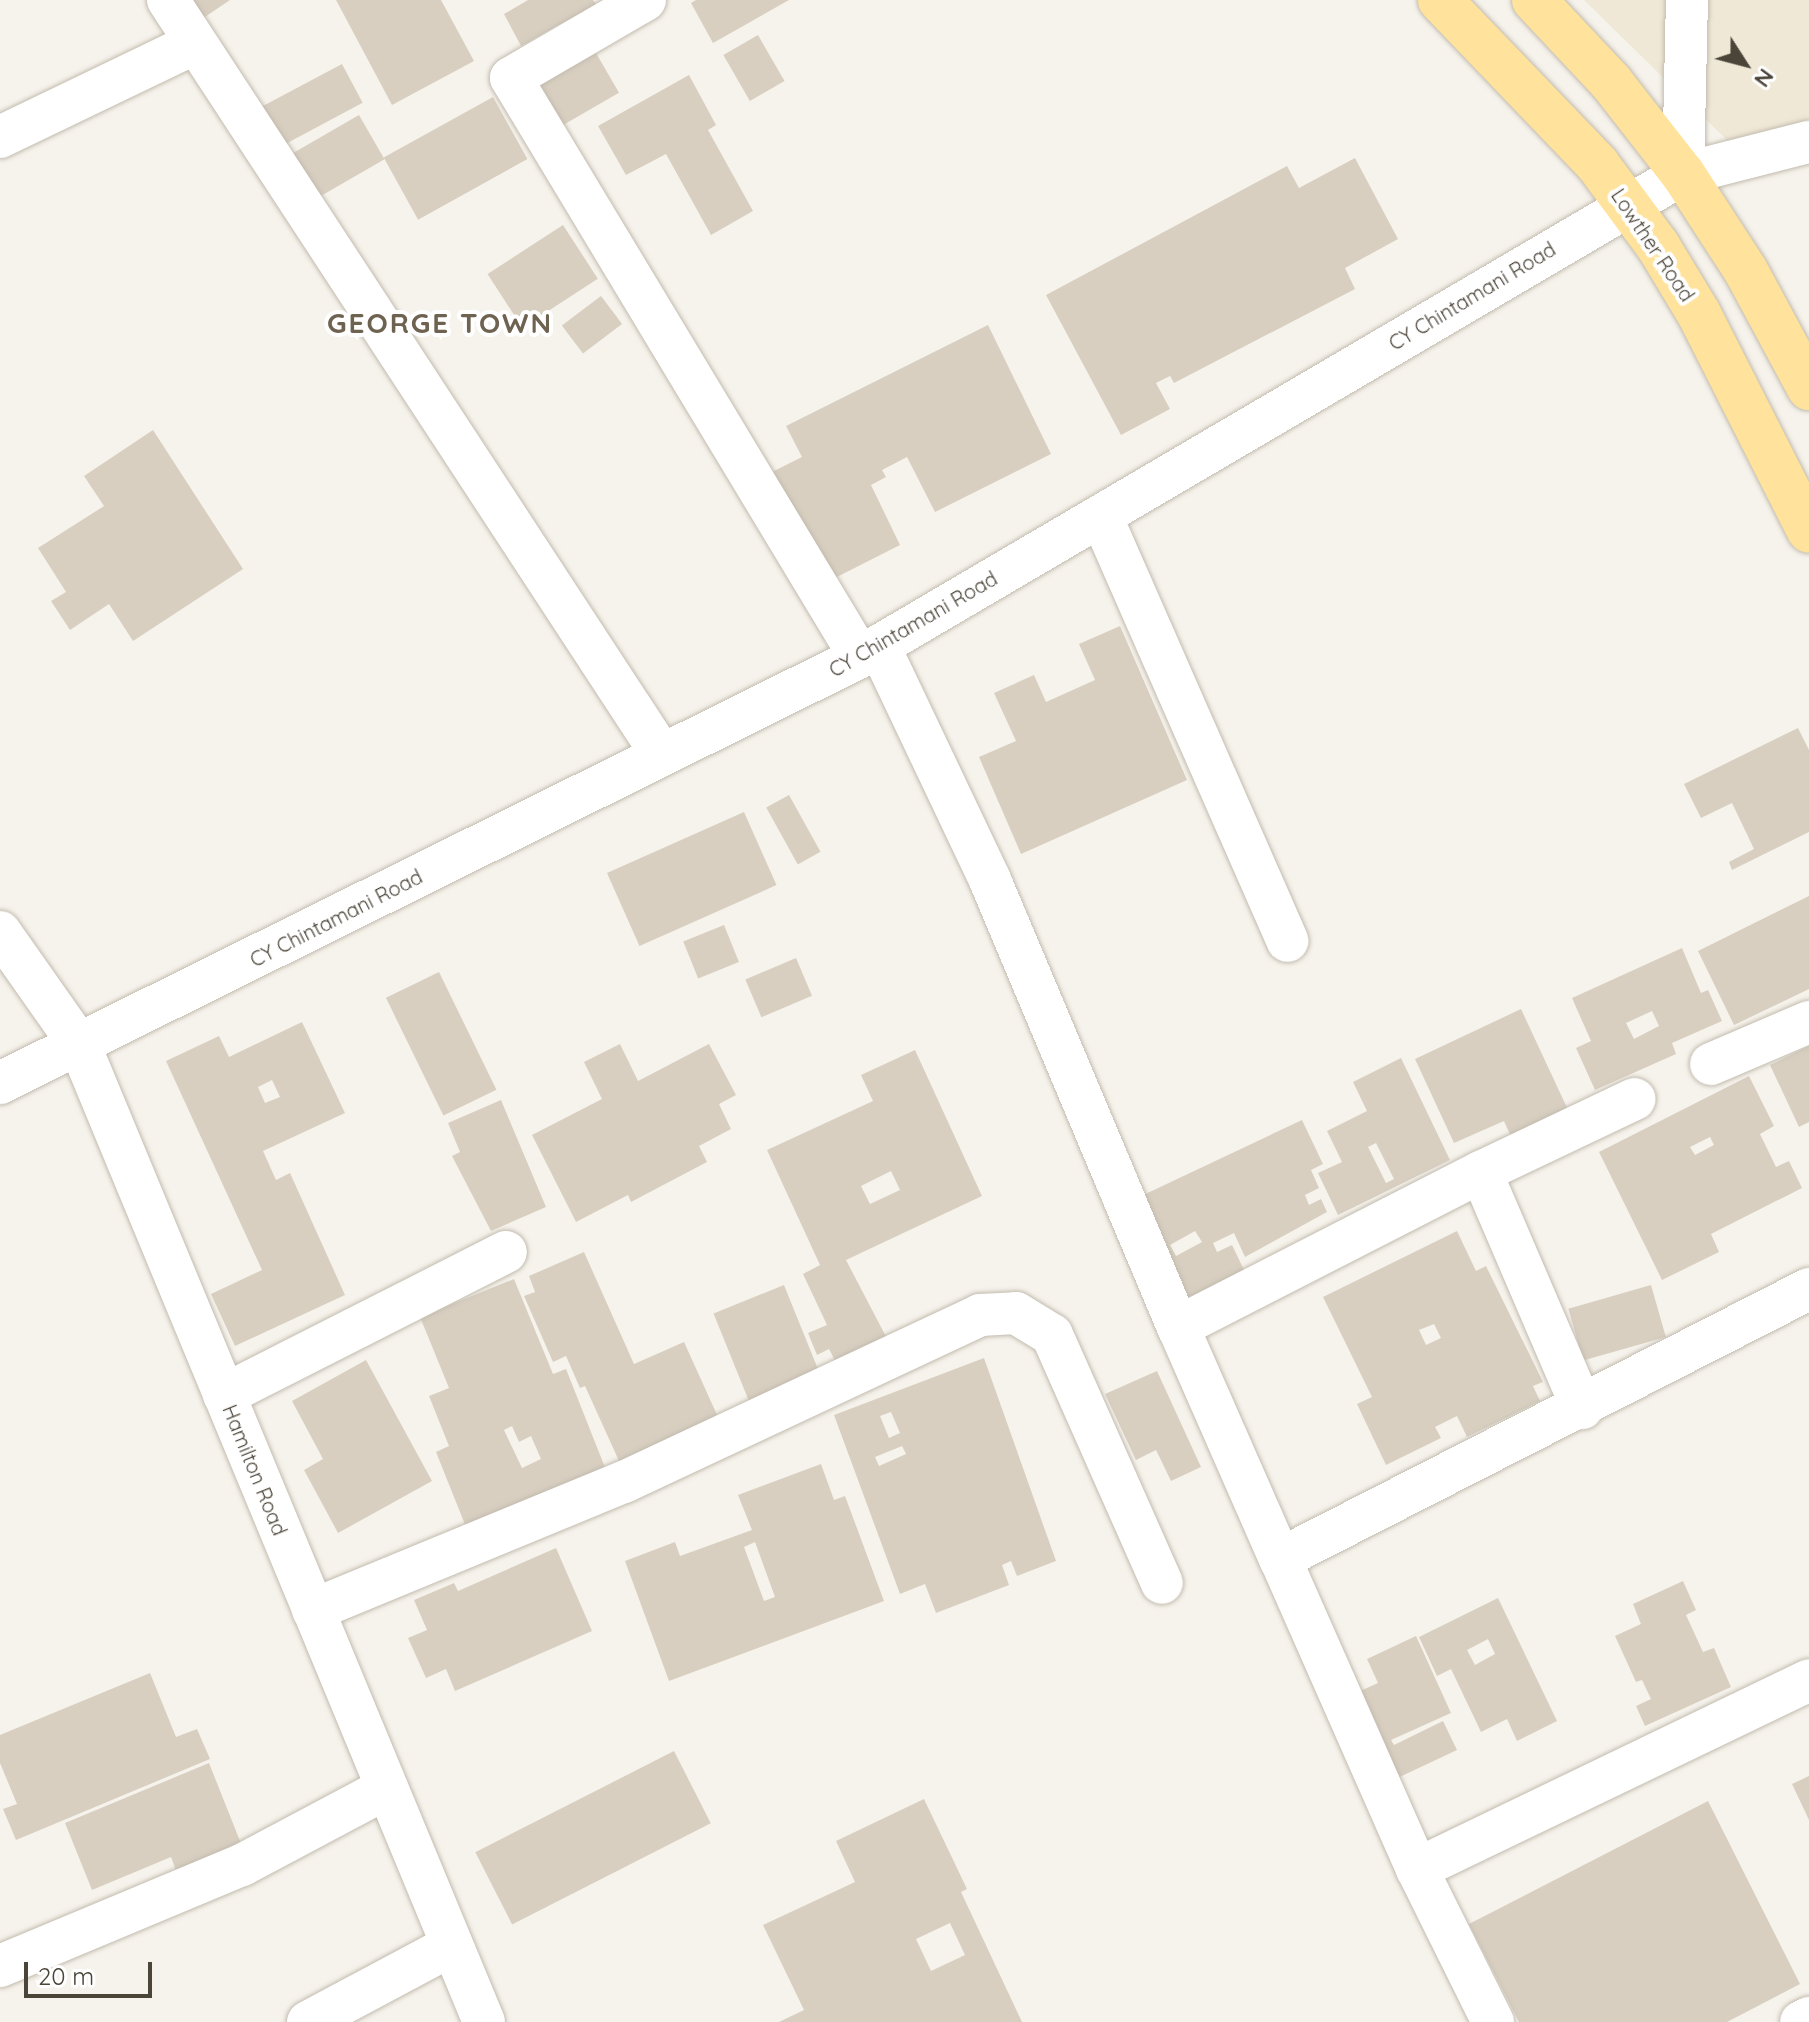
<!DOCTYPE html>
<style>
body{margin:0}
#map{position:relative;width:1809px;height:2022px;overflow:hidden;background:#f6f3ec;font-family:Quicksand,sans-serif}
div>[style]{position:absolute}
.education>*{inset:0;background:#efe8d6}
.building>*{inset:0;background:#d8cfc1;transform-origin:0 0}
.roads{filter:drop-shadow(0 0 2px #c2bbae) drop-shadow(0 0 2px #c2bbae)}
.minor>*{height:42px;margin:-21px;padding:0 21px;transform-origin:21px;border-radius:21px;background:#fff}
.major>*{height:44px;margin:-22px;padding:0 22px;transform-origin:22px;border-radius:22px;background:#ffe39c}
span{translate:-50% -50%;white-space:nowrap;text-align:center;line-height:1.15;-webkit-text-stroke:8px #fff;paint-order:stroke}
.street-label{font-size:20px;color:#4b4439}
.district-label{font-size:28px;color:#6e6250;font-weight:700;letter-spacing:2px}
.north{position:absolute;left:1705px;top:24px;width:80px;height:80px;-webkit-text-stroke:6px #fff;paint-order:stroke;rotate:126deg;font-size:22px;font-weight:700;line-height:32px;text-align:center;color:#4b4439}
.north::after{content:'';display:block;margin:auto;width:28px;height:36px;background:#4b4439;clip-path:polygon(50% 0,100% 100%,50% 72%,0 100%)}
.scale{position:absolute;left:24px;top:1962px;width:128px;height:36px;box-sizing:border-box;border:4px solid #4b4439;border-top:0;padding-left:10px;font-size:24px;line-height:28px;white-space:nowrap;color:#4b4439;-webkit-text-stroke:6px #fff;paint-order:stroke}
</style>
<div id="map">
<div class="education">
<div style="clip-path:polygon(1584px 0,1809px 0,1809px 119px,1734px 147px)"></div>
</div>
<div class="building">
<div style="clip-path:polygon(181px 0,230px 0,196px 23px)"></div>
<div style="clip-path:polygon(336px 0,441px 0,474px 61px,392px 105px)"></div>
<div style="clip-path:polygon(528px 0,593px 0,596px 4px,521px 46px,504px 14px)"></div>
<div style="clip-path:polygon(696px 0,789px 0,713px 43px,691px 3px)"></div>
<div style="left:758px;top:35px;width:53px;height:40px;rotate:60deg"></div>
<div style="left:596px;top:53px;width:46px;height:69px;rotate:60deg"></div>
<div style="left:342px;top:64px;width:44px;height:97px;rotate:62deg"></div>
<div style="clip-path:polygon(689px 75px,716px 125px,708px 130px,753px 211px,711px 235px,666px 154px,626px 175px,598px 126px)"></div>
<div style="left:493px;top:97px;width:71px;height:125px;rotate:61deg"></div>
<div style="left:359px;top:115px;width:51px;height:82px;rotate:60deg"></div>
<div style="clip-path:polygon(1355px 158px,1398px 239px,1345px 268px,1355px 289px,1174px 383px,1170px 376px,1156px 383px,1170px 409px,1121px 435px,1046px 295px,1287px 166px,1299px 188px)"></div>
<div style="left:563px;top:225px;width:64px;height:90px;rotate:57deg"></div>
<div style="left:601px;top:296px;width:35px;height:49px;rotate:53deg"></div>
<div style="clip-path:polygon(988px 325px,1051px 454px,935px 512px,907px 457px,882px 470px,886px 477px,871px 485px,900px 545px,821px 585px,766px 475px,802px 457px,786px 426px)"></div>
<div style="clip-path:polygon(153px 430px,243px 569px,133px 641px,109px 604px,70px 630px,51px 601px,66px 592px,38px 548px,104px 506px,84px 476px)"></div>
<div style="clip-path:polygon(1120px 626px,1187px 780px,1021px 854px,979px 757px,1016px 741px,994px 693px,1034px 675px,1046px 702px,1095px 680px,1079px 644px)"></div>
<div style="clip-path:polygon(1798px 728px,1809px 750px,1809px 832px,1732px 870px,1729px 862px,1754px 849px,1732px 803px,1701px 818px,1684px 784px)"></div>
<div style="left:789px;top:795px;width:65px;height:26px;rotate:61deg"></div>
<div style="left:744px;top:812px;width:80px;height:150px;rotate:66deg"></div>
<div style="clip-path:polygon(1809px 896px,1809px 989px,1734px 1025px,1698px 951px)"></div>
<div style="left:724px;top:925px;width:40px;height:44px;rotate:68deg"></div>
<div style="clip-path:polygon(evenodd,1682px 948px,1701px 993px,1708px 990px,1722px 1021px,1672px 1043px,1676px 1054px,1595px 1090px,1576px 1048px,1591px 1041px,1572px 998px,1682px 948px,1652px 1011px,1659px 1026px,1634px 1039px,1626px 1023px,1652px 1011px)"></div>
<div style="left:796px;top:958px;width:41px;height:55px;rotate:67deg"></div>
<div style="left:439px;top:972px;width:131px;height:59px;rotate:64deg"></div>
<div style="clip-path:polygon(1521px 1009px,1569px 1112px,1516px 1148px,1504px 1121px,1454px 1143px,1415px 1059px)"></div>
<div style="clip-path:polygon(evenodd,302px 1022px,345px 1113px,263px 1151px,276px 1180px,290px 1173px,345px 1295px,235px 1346px,211px 1294px,262px 1270px,166px 1061px,219px 1036px,229px 1057px,302px 1022px,272px 1080px,280px 1097px,265px 1103px,258px 1087px,272px 1080px)"></div>
<div style="clip-path:polygon(620px 1044px,638px 1081px,709px 1044px,736px 1095px,719px 1104px,731px 1129px,699px 1146px,707px 1162px,631px 1202px,628px 1195px,576px 1222px,532px 1135px,602px 1099px,584px 1062px)"></div>
<div style="clip-path:polygon(1809px 1046px,1809px 1122px,1799px 1127px,1770px 1065px)"></div>
<div style="clip-path:polygon(evenodd,915px 1050px,982px 1196px,846px 1260px,892px 1348px,841px 1372px,829px 1349px,817px 1355px,808px 1333px,827px 1325px,803px 1274px,820px 1265px,767px 1150px,873px 1101px,861px 1075px,915px 1050px,891px 1171px,900px 1190px,870px 1204px,861px 1186px,891px 1171px)"></div>
<div style="clip-path:polygon(evenodd,1401px 1058px,1450px 1160px,1338px 1215px,1318px 1173px,1342px 1162px,1327px 1131px,1367px 1111px,1353px 1082px,1401px 1058px,1376px 1143px,1394px 1179px,1386px 1183px,1368px 1147px,1376px 1143px)"></div>
<div style="clip-path:polygon(evenodd,1749px 1076px,1774px 1126px,1760px 1134px,1776px 1167px,1789px 1161px,1802px 1188px,1711px 1234px,1719px 1252px,1662px 1280px,1599px 1152px,1749px 1076px,1710px 1137px,1714px 1145px,1695px 1155px,1690px 1147px,1710px 1137px)"></div>
<div style="clip-path:polygon(501px 1100px,546px 1207px,491px 1231px,452px 1156px,460px 1152px,448px 1123px)"></div>
<div style="clip-path:polygon(evenodd,1302px 1120px,1323px 1164px,1311px 1170px,1319px 1188px,1305px 1195px,1309px 1205px,1321px 1199px,1327px 1212px,1245px 1257px,1234px 1233px,1213px 1243px,1217px 1252px,1232px 1245px,1246px 1274px,1179px 1306px,1139px 1197px,1302px 1120px,1195px 1231px,1202px 1242px,1176px 1256px,1170px 1245px,1195px 1231px)"></div>
<div style="clip-path:polygon(evenodd,1457px 1231px,1476px 1271px,1486px 1266px,1543px 1382px,1533px 1386px,1540px 1401px,1467px 1437px,1457px 1416px,1435px 1427px,1441px 1438px,1386px 1465px,1357px 1404px,1372px 1397px,1323px 1297px,1457px 1231px,1434px 1324px,1441px 1338px,1426px 1345px,1419px 1330px,1434px 1324px)"></div>
<div style="clip-path:polygon(584px 1252px,634px 1364px,684px 1342px,723px 1428px,624px 1472px,585px 1386px,580px 1388px,566px 1356px,553px 1362px,524px 1296px,535px 1292px,529px 1276px)"></div>
<div style="clip-path:polygon(evenodd,514px 1279px,553px 1374px,566px 1369px,608px 1475px,468px 1532px,436px 1452px,449px 1446px,429px 1396px,449px 1388px,420px 1317px,514px 1279px,512px 1426px,519px 1442px,531px 1436px,541px 1459px,522px 1468px,504px 1430px,512px 1426px)"></div>
<div style="left:784px;top:1285px;width:103px;height:76px;rotate:68deg"></div>
<div style="left:1651px;top:1285px;width:54px;height:86px;rotate:74deg"></div>
<div style="clip-path:polygon(evenodd,984px 1358px,1056px 1561px,1017px 1576px,1011px 1561px,1002px 1565px,1009px 1585px,936px 1613px,925px 1584px,900px 1594px,834px 1415px,984px 1358px,891px 1412px,900px 1433px,889px 1438px,880px 1416px,891px 1412px,984px 1358px,902px 1446px,906px 1454px,879px 1466px,875px 1457px,902px 1446px)"></div>
<div style="clip-path:polygon(366px 1360px,432px 1481px,338px 1533px,304px 1470px,323px 1459px,292px 1401px)"></div>
<div style="clip-path:polygon(1157px 1371px,1201px 1467px,1171px 1481px,1156px 1450px,1136px 1460px,1105px 1394px)"></div>
<div style="clip-path:polygon(evenodd,821px 1464px,834px 1500px,845px 1496px,884px 1601px,669px 1681px,625px 1561px,675px 1542px,680px 1556px,752px 1530px,738px 1495px,821px 1464px,755px 1542px,775px 1597px,764px 1601px,744px 1547px,755px 1542px)"></div>
<div style="clip-path:polygon(556px 1548px,592px 1631px,455px 1691px,446px 1669px,426px 1678px,408px 1638px,427px 1630px,414px 1600px,454px 1583px,458px 1591px)"></div>
<div style="clip-path:polygon(1683px 1581px,1696px 1610px,1686px 1615px,1703px 1652px,1714px 1648px,1731px 1687px,1645px 1726px,1636px 1706px,1651px 1699px,1642px 1680px,1636px 1682px,1615px 1636px,1641px 1624px,1633px 1604px)"></div>
<div style="clip-path:polygon(evenodd,1498px 1598px,1557px 1721px,1517px 1741px,1507px 1719px,1481px 1732px,1451px 1669px,1437px 1676px,1419px 1637px,1498px 1598px,1488px 1639px,1495px 1654px,1475px 1665px,1467px 1650px,1488px 1639px)"></div>
<div style="clip-path:polygon(1416px 1636px,1451px 1713px,1391px 1740px,1394px 1745px,1443px 1721px,1457px 1750px,1389px 1782px,1349px 1696px,1378px 1683px,1367px 1659px)"></div>
<div style="clip-path:polygon(150px 1673px,176px 1737px,197px 1729px,210px 1759px,16px 1840px,3px 1809px,17px 1804px,0 1763px,0 1735px)"></div>
<div style="left:674px;top:1751px;width:81px;height:223px;rotate:63deg"></div>
<div style="clip-path:polygon(209px 1763px,242px 1846px,177px 1873px,171px 1857px,92px 1890px,65px 1823px)"></div>
<div style="clip-path:polygon(1809px 1776px,1809px 1820px,1792px 1784px)"></div>
<div style="clip-path:polygon(evenodd,924px 1799px,967px 1889px,961px 1892px,1022px 2022px,779px 2022px,804px 2010px,763px 1925px,855px 1882px,836px 1841px,924px 1799px,950px 1923px,965px 1955px,931px 1971px,916px 1939px,950px 1923px)"></div>
<div style="clip-path:polygon(1708px 1801px,1800px 1984px,1727px 2022px,1519px 2022px,1469px 1924px)"></div>
</div>
<div class="roads">
<div class="minor">
<div style="left:168px;top:0;width:902px;rotate:56.8deg"></div>
<div style="left:645px;top:0;width:155px;rotate:149.8deg"></div>
<div style="left:511px;top:78px;width:676px;rotate:58.92deg"></div>
<div style="left:0;top:137px;width:216px;rotate:-25.7deg"></div>
<div style="left:1683px;top:174px;width:174px;rotate:-88.7deg"></div>
<div style="left:1101px;top:516px;width:464px;rotate:66.3deg"></div>
<div style="left:879px;top:646px;width:259px;rotate:64.6deg"></div>
<div style="left:990px;top:880px;width:485px;rotate:67.2deg"></div>
<div style="left:0;top:932px;width:139px;rotate:54.9deg"></div>
<div style="left:80px;top:1046px;width:1056px;rotate:67.51deg"></div>
<div style="left:1711px;top:1064px;width:107px;rotate:-23.2deg"></div>
<div style="left:0;top:1083px;width:960px;rotate:-26.35deg"></div>
<div style="left:860px;top:657px;width:954px;rotate:-30.41deg"></div>
<div style="left:1683px;top:174px;width:130px;rotate:-14.3deg"></div>
<div style="left:1481px;top:1172px;width:170px;rotate:-25.4deg"></div>
<div style="left:224px;top:1395px;width:316px;rotate:-26.9deg"></div>
<div style="left:1280px;top:1559px;width:253px;rotate:-113.7deg"></div>
<div style="left:1178px;top:1327px;width:340px;rotate:-27.1deg"></div>
<div style="left:1481px;top:1172px;width:257px;rotate:66.8deg"></div>
<div style="left:313px;top:1610px;width:336px;rotate:-22.4deg"></div>
<div style="left:624px;top:1482px;width:393px;rotate:-25.1deg"></div>
<div style="left:980px;top:1315px;width:36px;rotate:-3deg"></div>
<div style="left:1016px;top:1313px;width:42px;rotate:31.4deg"></div>
<div style="left:1052px;top:1335px;width:271px;rotate:66.1deg"></div>
<div style="left:1417px;top:1869px;width:339px;rotate:-113.8deg"></div>
<div style="left:1280px;top:1559px;width:594px;rotate:-27.04deg"></div>
<div style="left:0;top:1966px;width:262px;rotate:-22.7deg"></div>
<div style="left:242px;top:1865px;width:164px;rotate:-28deg"></div>
<div style="left:308px;top:2022px;width:163px;rotate:-28.1deg"></div>
<div style="left:1493px;top:2022px;width:171px;rotate:-116.4deg"></div>
<div style="left:1417px;top:1869px;width:435px;rotate:-25.7deg"></div>
<div style="left:1801px;top:2022px;width:9px;rotate:-27deg"></div>
</div>
<div class="major">
<div style="left:1440px;top:0;width:228px;rotate:46.2deg"></div>
<div style="left:1598px;top:165px;width:101px;rotate:53.5deg"></div>
<div style="left:1658px;top:246px;width:79px;rotate:58.9deg"></div>
<div style="left:1699px;top:314px;width:243px;rotate:63.1deg"></div>
<div style="left:1534px;top:0;width:112px;rotate:46.8deg"></div>
<div style="left:1611px;top:82px;width:117px;rotate:52deg"></div>
<div style="left:1683px;top:174px;width:116px;rotate:57deg"></div>
<div style="left:1746px;top:271px;width:133px;rotate:61.7deg"></div>
</div>
</div>
<div class="street-label">
<span style="left:1653px;top:245px;rotate:56deg">Lowther Road</span>
<span style="left:1472px;top:296px;rotate:-31deg">CY Chintamani Road</span>
<span style="left:913px;top:624px;rotate:-30deg">CY Chintamani Road</span>
<span style="left:336px;top:918px;rotate:-27deg">CY Chintamani Road</span>
<span style="left:255px;top:1470px;rotate:68deg">Hamilton Road</span>
</div>
<div class="district-label">
<span style="left:440px;top:323px">GEORGE TOWN</span>
</div>
<div class="north">N</div>
<div class="scale">20 m</div>
</div>
